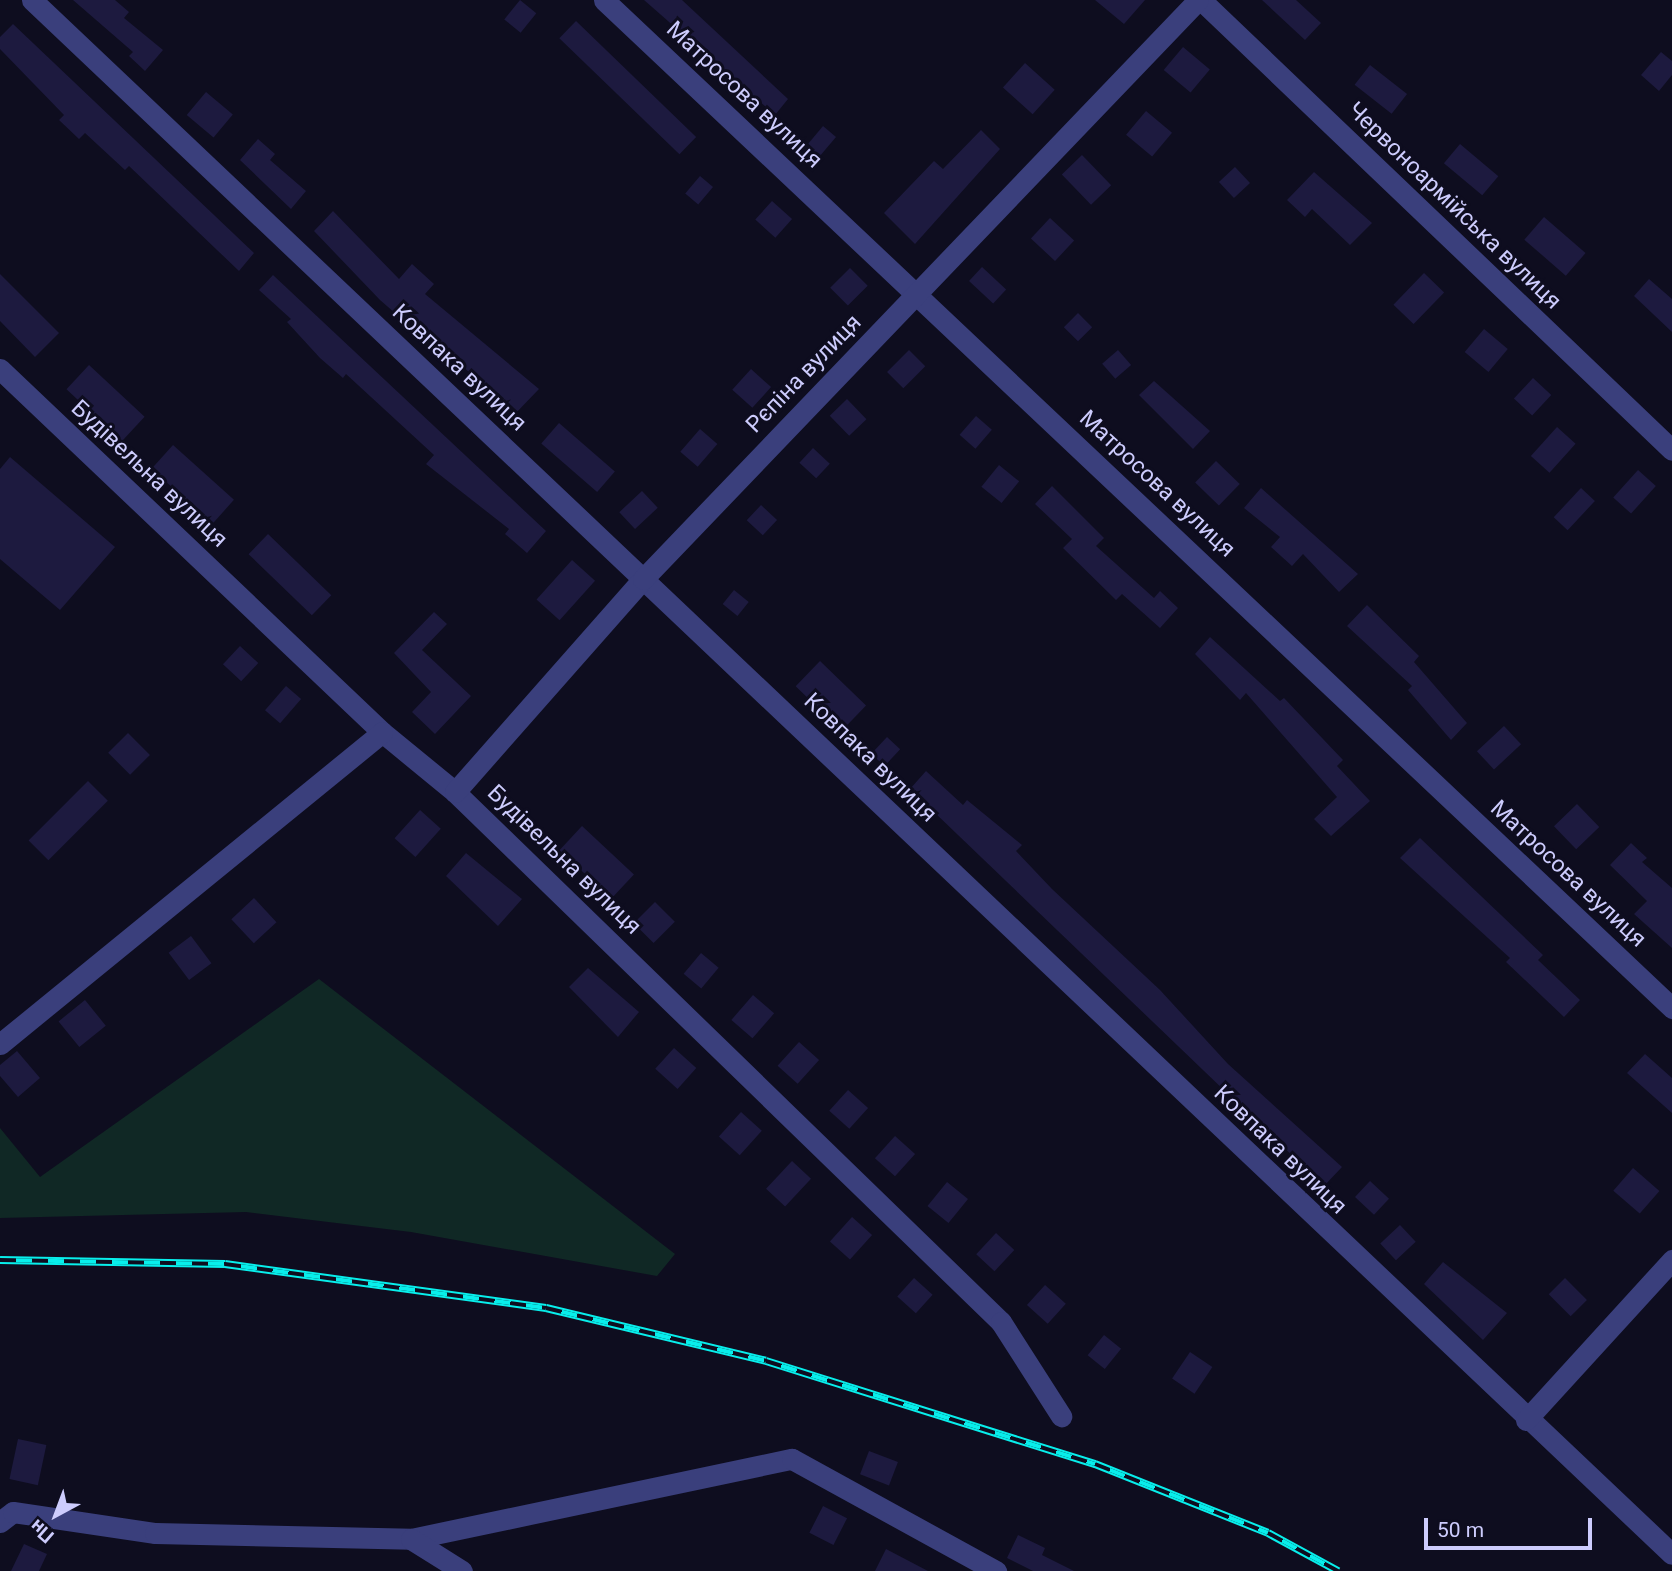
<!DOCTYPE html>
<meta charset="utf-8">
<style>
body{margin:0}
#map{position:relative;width:1672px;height:1571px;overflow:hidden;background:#0e0d1f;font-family:Roboto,sans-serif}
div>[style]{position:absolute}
.green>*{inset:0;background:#102825}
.building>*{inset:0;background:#1d1a3f;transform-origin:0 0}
.minor>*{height:21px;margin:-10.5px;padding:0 10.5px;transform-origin:10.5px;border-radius:10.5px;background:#3a3f7c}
.rail>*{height:8px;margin-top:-4px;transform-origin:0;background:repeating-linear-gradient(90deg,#0e0d1f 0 16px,#08eeeb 0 32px);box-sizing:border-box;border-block:2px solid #08eeeb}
span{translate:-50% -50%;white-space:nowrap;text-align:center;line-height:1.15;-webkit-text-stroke:6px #0e0d1f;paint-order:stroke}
.street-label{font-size:23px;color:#cdccfd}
.north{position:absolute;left:21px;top:1480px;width:70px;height:70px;-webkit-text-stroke:5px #0e0d1f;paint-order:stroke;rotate:221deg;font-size:19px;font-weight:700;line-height:28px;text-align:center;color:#cdccfd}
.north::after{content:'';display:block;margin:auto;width:24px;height:32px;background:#cdccfd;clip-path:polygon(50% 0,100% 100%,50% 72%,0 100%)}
.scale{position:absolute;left:1424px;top:1518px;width:168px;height:32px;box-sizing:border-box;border:4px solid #cdccfd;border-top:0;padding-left:9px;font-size:21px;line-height:24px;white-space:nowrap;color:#cdccfd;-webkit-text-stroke:5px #0e0d1f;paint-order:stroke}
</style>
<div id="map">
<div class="green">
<div style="clip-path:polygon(319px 979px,675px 1254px,657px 1276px,411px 1232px,246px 1212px,0 1218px,0 1128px,40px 1177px)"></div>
</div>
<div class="building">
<div style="clip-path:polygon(73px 0,115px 0,129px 12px,124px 18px,163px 50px,145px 71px,129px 56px,133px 52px)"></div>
<div style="left:520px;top:0;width:21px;height:25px;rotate:39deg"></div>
<div style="clip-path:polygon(644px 0,682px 0,788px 99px,775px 115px)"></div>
<div style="clip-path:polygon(1095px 0,1145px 0,1124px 24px)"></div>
<div style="clip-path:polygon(1262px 0,1296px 0,1321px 23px,1305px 40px)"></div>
<div style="left:576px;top:21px;width:167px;height:24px;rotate:44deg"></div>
<div style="clip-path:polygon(13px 24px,254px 253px,239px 271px,129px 166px,125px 170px,85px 133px,79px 139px,59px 120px,64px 115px,0 49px,0 37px)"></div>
<div style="left:1183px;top:47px;width:35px;height:30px;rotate:40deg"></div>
<div style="clip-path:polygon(1661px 52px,1672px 61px,1672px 75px,1659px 91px,1641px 75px)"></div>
<div style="left:1025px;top:63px;width:40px;height:33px;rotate:42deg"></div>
<div style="left:1370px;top:65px;width:47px;height:25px;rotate:38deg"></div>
<div style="left:206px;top:92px;width:35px;height:30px;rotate:40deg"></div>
<div style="left:1146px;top:111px;width:34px;height:31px;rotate:40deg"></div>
<div style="left:823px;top:126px;width:17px;height:26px;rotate:40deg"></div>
<div style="clip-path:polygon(981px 130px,1000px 149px,915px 244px,884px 213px,934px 161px,943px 169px)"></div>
<div style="clip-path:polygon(258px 139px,275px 154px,270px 160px,306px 191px,291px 209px,240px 160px)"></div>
<div style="left:1460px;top:144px;width:50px;height:25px;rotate:40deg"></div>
<div style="left:1082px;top:155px;width:42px;height:28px;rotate:46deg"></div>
<div style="left:1235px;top:167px;width:22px;height:22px;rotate:47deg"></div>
<div style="clip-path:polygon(1314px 172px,1372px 223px,1350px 245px,1312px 209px,1305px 217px,1287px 200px)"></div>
<div style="left:700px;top:176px;width:17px;height:23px;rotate:40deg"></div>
<div style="left:772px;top:201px;width:27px;height:25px;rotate:42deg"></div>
<div style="clip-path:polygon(333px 211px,399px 279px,412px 264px,434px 284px,425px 294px,539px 389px,514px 415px,408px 314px,403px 320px,380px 300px,314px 231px)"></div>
<div style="left:1544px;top:217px;width:55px;height:30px;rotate:41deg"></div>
<div style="left:1050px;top:218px;width:33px;height:28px;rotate:43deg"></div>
<div style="left:982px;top:267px;width:33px;height:19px;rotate:43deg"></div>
<div style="left:850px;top:268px;width:25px;height:28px;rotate:45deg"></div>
<div style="left:1424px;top:273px;width:28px;height:44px;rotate:44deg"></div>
<div style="clip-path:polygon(0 274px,59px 333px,35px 357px,0 321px)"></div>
<div style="clip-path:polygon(273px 275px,546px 531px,527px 553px,505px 534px,509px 529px,426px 464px,434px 455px,346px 374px,343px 378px,320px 358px,287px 322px,291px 319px,259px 290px)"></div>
<div style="clip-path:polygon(1649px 279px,1672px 299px,1672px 332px,1634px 296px)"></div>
<div style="left:1078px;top:313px;width:20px;height:20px;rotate:45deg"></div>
<div style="left:1484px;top:329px;width:31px;height:30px;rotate:40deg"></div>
<div style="left:909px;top:350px;width:23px;height:31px;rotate:45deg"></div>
<div style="left:1118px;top:350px;width:20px;height:21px;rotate:49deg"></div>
<div style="left:89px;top:365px;width:76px;height:33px;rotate:43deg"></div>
<div style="left:751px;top:369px;width:27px;height:28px;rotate:42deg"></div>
<div style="left:1533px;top:378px;width:25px;height:28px;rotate:43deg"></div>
<div style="clip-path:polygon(1154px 381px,1210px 431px,1193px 449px,1139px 395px)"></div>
<div style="left:847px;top:399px;width:28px;height:24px;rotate:46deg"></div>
<div style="left:976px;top:416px;width:21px;height:25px;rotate:41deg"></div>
<div style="left:559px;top:423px;width:74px;height:27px;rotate:41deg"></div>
<div style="left:1557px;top:427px;width:25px;height:39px;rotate:42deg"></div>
<div style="left:700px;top:429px;width:23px;height:30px;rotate:41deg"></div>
<div style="left:173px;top:445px;width:82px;height:32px;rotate:42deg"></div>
<div style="left:813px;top:448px;width:23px;height:20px;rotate:43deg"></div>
<div style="clip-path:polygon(10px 457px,115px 547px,60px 610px,0 559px,0 469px)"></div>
<div style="left:1216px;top:461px;width:33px;height:30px;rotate:44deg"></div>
<div style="left:999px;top:465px;width:26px;height:28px;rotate:39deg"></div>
<div style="left:1638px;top:470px;width:24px;height:37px;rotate:42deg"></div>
<div style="clip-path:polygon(1052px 486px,1104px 538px,1096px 546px,1154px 598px,1160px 591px,1178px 608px,1160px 628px,1122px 594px,1116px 600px,1063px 548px,1072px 539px,1035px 504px)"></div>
<div style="clip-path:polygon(1261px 488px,1358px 574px,1339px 592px,1303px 554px,1292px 566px,1271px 547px,1280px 537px,1244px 508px)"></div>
<div style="left:1581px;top:488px;width:19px;height:40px;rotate:43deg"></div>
<div style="left:642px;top:491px;width:23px;height:31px;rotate:47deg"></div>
<div style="left:761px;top:505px;width:22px;height:21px;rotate:43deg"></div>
<div style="left:268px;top:534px;width:88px;height:28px;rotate:44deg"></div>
<div style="left:572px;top:560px;width:31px;height:53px;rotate:42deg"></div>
<div style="left:734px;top:590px;width:19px;height:18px;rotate:39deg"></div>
<div style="clip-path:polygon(1367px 605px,1419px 656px,1414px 662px,1467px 723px,1451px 740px,1408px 690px,1412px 686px,1347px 626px)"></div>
<div style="clip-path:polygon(434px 612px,447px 624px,422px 650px,471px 696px,435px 734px,412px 712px,431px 692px,394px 653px)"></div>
<div style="clip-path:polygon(1210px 637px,1280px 701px,1284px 698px,1343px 760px,1337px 766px,1370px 801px,1331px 836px,1314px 819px,1337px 797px,1246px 693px,1240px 700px,1195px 654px)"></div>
<div style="left:240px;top:646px;width:25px;height:25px;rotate:43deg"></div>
<div style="left:820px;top:661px;width:64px;height:35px;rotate:44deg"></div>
<div style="left:286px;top:686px;width:20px;height:32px;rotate:41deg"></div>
<div style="left:1504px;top:726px;width:25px;height:37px;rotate:47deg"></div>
<div style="left:128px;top:733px;width:31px;height:28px;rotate:45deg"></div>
<div style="left:887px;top:737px;width:18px;height:23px;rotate:43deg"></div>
<div style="clip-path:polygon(926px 771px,963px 805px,967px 800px,1022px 845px,1016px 851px,1052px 889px,1160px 990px,1228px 1064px,1342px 1167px,1324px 1186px,910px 789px)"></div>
<div style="left:88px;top:781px;width:28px;height:84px;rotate:45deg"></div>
<div style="left:1577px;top:804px;width:32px;height:32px;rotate:46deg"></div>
<div style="left:420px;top:810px;width:28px;height:38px;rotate:42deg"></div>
<div style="left:582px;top:826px;width:71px;height:33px;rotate:43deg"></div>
<div style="clip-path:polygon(1420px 838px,1543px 955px,1538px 960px,1580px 1000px,1564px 1017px,1506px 962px,1510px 958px,1400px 858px)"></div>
<div style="clip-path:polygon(1631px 843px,1647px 858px,1642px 862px,1672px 888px,1672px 948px,1634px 914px,1647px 901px,1610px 865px)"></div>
<div style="clip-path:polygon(466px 853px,522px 899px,498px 926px,446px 876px)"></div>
<div style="left:254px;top:898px;width:33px;height:31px;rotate:47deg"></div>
<div style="left:655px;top:902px;width:28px;height:30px;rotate:45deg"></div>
<div style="left:191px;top:936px;width:34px;height:28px;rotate:53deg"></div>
<div style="left:701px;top:953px;width:23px;height:27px;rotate:40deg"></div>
<div style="clip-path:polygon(588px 968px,639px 1012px,618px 1037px,569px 987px)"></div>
<div style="left:753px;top:995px;width:28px;height:33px;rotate:41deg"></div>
<div style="left:85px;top:1000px;width:33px;height:34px;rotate:51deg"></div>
<div style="left:799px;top:1042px;width:27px;height:32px;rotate:42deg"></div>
<div style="left:674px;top:1048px;width:30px;height:28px;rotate:42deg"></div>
<div style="clip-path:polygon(17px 1051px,40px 1078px,18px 1097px,0 1076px,0 1065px)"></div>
<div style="clip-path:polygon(1645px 1054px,1672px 1078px,1672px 1113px,1627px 1073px)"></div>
<div style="left:848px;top:1090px;width:27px;height:28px;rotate:42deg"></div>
<div style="left:741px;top:1112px;width:28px;height:33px;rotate:42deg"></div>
<div style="left:895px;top:1136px;width:27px;height:30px;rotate:42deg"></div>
<div style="left:792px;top:1161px;width:26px;height:38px;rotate:43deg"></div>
<div style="left:1633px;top:1168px;width:35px;height:30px;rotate:41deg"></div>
<div style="left:1370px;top:1181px;width:26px;height:22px;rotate:43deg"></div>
<div style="left:947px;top:1182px;width:27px;height:31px;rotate:39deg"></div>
<div style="left:852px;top:1217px;width:27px;height:33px;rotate:42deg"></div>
<div style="left:1400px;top:1225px;width:23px;height:27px;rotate:47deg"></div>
<div style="left:996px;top:1233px;width:25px;height:29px;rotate:43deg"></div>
<div style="clip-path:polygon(1443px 1262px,1507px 1313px,1483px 1340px,1424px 1284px)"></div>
<div style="left:914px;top:1278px;width:25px;height:25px;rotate:42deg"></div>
<div style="left:1565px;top:1278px;width:31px;height:23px;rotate:45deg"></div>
<div style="left:1045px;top:1285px;width:28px;height:27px;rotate:42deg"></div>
<div style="left:1104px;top:1335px;width:22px;height:26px;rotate:39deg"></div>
<div style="left:1190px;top:1352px;width:27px;height:32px;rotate:34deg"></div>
<div style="left:18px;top:1439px;width:29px;height:41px;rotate:12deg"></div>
<div style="left:869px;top:1451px;width:31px;height:25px;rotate:21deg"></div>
<div style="left:823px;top:1506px;width:27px;height:30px;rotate:27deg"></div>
<div style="clip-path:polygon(1018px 1535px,1045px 1548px,1042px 1555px,1074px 1571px,1033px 1571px,1007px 1558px)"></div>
<div style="clip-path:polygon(24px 1544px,47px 1554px,39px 1571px,11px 1571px)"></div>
<div style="clip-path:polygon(886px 1549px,928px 1571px,875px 1571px)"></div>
</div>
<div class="minor">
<div style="left:32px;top:0;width:2259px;rotate:43.46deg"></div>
<div style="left:604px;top:0;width:1469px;rotate:43.34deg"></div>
<div style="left:1201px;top:0;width:651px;rotate:43.69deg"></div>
<div style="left:0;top:369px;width:527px;rotate:43.54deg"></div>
<div style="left:382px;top:732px;width:94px;rotate:39.4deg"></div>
<div style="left:455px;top:792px;width:761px;rotate:44.15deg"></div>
<div style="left:1001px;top:1322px;width:112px;rotate:57.4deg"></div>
<div style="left:455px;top:792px;width:284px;rotate:-48.6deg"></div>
<div style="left:643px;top:579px;width:802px;rotate:-46.21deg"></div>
<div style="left:0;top:1044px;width:493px;rotate:-39.2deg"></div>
<div style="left:1526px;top:1420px;width:217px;rotate:-47.6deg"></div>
<div style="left:0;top:1522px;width:16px;rotate:-38deg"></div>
<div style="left:13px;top:1512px;width:144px;rotate:8.4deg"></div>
<div style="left:155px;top:1533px;width:256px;rotate:1.3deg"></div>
<div style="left:411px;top:1539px;width:389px;rotate:-11.9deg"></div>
<div style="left:792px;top:1459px;width:233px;rotate:28.8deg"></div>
<div style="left:411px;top:1539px;width:60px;rotate:32.1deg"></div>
</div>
<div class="rail">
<div style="left:0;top:1260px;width:225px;rotate:1deg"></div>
<div style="left:225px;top:1264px;width:324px;rotate:7.8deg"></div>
<div style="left:546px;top:1308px;width:226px;rotate:13.5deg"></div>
<div style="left:766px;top:1361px;width:345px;rotate:17.4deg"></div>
<div style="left:1095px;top:1464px;width:186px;rotate:21.7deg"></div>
<div style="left:1268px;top:1533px;width:80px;rotate:28.5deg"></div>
</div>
<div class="street-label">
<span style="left:744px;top:95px;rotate:43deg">Матросова вулиця</span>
<span style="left:1454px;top:206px;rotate:44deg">Червоноармійська вулиця</span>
<span style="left:459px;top:368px;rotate:43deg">Ковпака вулиця</span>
<span style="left:804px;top:374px;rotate:-46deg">Рєпіна вулиця</span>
<span style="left:149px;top:474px;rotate:43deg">Будівельна вулиця</span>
<span style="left:1157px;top:484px;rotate:43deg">Матросова вулиця</span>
<span style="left:870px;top:758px;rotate:44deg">Ковпака вулиця</span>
<span style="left:564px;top:860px;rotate:44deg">Будівельна вулиця</span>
<span style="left:1568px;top:874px;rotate:43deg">Матросова вулиця</span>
<span style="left:1280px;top:1150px;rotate:44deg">Ковпака вулиця</span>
</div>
<div class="north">Пн</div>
<div class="scale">50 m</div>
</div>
